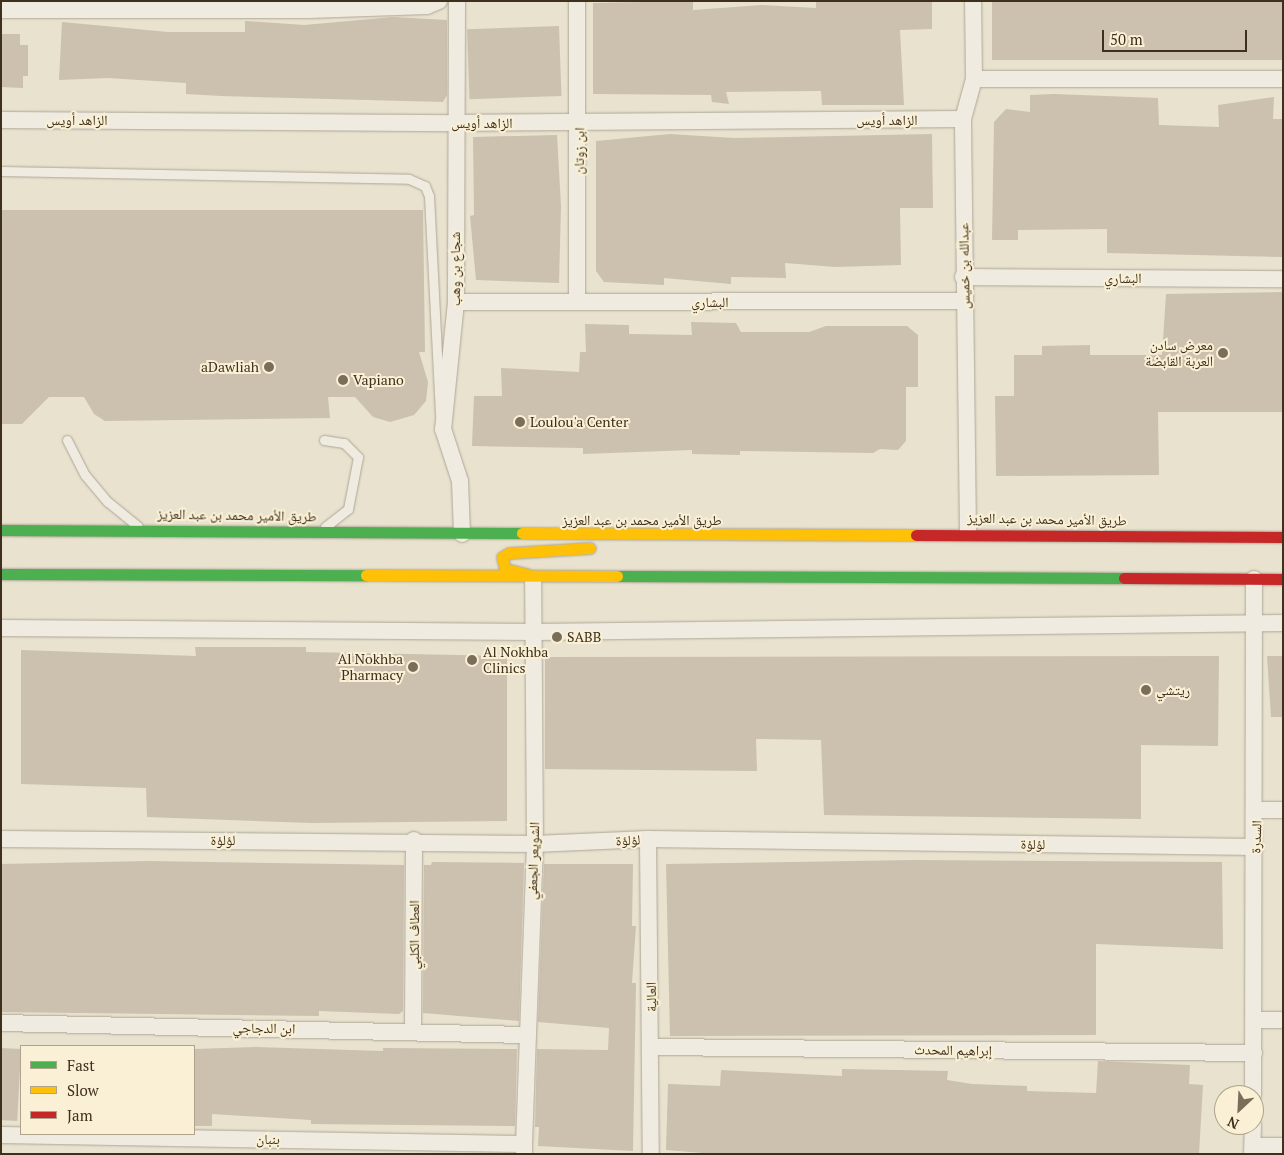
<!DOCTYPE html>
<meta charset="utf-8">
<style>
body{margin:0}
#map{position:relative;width:1284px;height:1155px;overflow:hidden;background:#e8e2ce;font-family:"PT Serif","Noto Naskh Arabic",serif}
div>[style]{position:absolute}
.building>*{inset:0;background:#ccc0af;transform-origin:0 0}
.roads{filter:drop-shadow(0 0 1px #aea697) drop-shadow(0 0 1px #aea697)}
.lane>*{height:9px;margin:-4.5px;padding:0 4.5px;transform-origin:4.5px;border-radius:4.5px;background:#f0ebe1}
.street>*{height:16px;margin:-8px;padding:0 8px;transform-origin:8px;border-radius:8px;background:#f0ebe1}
.fast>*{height:11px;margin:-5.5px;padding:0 5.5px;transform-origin:5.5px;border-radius:5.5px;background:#4caf50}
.slow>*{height:11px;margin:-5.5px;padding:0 5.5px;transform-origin:5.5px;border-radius:5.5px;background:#ffc107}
.jam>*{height:11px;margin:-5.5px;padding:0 5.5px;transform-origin:5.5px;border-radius:5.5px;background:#c62828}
.dots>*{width:14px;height:14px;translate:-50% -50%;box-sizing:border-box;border:2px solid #f9f0d5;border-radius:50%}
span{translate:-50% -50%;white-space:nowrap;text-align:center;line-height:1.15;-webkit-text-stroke:4px #f9f0d5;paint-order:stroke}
.street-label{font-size:14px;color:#3f2f1d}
.poi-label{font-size:14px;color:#3f2f1d}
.right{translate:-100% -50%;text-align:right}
.left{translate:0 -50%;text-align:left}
.frame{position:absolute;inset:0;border:2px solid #3f2f1d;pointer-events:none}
.legend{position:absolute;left:20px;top:1045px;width:175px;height:90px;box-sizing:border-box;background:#f9f0d5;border:1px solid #afa38b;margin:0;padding:6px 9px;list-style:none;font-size:15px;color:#3f2f1d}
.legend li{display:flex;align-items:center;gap:10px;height:25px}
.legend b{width:25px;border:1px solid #afa38b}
.north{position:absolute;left:1214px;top:1085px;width:50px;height:50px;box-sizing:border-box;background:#f9f0d5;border:1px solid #afa38b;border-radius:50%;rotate:205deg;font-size:14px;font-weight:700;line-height:20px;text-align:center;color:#3f2f1d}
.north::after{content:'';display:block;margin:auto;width:18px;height:22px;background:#7a6e5b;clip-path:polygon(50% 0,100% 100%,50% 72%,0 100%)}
.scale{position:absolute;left:1102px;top:30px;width:145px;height:22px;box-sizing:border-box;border:2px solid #3f2f1d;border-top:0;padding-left:6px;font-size:15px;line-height:18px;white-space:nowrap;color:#3f2f1d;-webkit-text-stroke:4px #f9f0d5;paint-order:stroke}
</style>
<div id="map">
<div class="building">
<div style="clip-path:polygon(693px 1px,693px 10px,762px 5px,816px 8px,816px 1px,932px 1px,932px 29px,900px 30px,904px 105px,822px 105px,821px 91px,726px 92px,729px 104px,712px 102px,711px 95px,593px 94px,593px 3px)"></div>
<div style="left:992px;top:1px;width:291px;height:59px"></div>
<div style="clip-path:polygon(393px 17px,447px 20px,447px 95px,443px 102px,221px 96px,186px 94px,186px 83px,108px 78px,59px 80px,62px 22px,168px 32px,245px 32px,245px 21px,304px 25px)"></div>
<div style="left:559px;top:26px;width:70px;height:92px;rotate:88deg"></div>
<div style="clip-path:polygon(1px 34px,20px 34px,20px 45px,28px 45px,28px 76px,23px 76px,23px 88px,1px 87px)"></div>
<div style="clip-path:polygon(1054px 94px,1158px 98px,1159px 125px,1219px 127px,1218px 105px,1274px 97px,1273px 119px,1283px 119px,1283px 257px,1107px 253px,1107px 229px,1018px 230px,1018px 240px,992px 240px,994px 122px,1006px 109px,1030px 112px,1030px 95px)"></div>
<div style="clip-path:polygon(670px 134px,734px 138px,932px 134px,933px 208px,900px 208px,901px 265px,835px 267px,785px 263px,786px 278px,731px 277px,731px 284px,664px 278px,664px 285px,604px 282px,596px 271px,596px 141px)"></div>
<div style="clip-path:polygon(557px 135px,561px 206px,559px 283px,476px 280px,470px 216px,474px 215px,473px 137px)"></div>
<div style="clip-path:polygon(1px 210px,423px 210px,425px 352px,419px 352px,428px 382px,426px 401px,414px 415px,390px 422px,373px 417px,355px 397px,328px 397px,330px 418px,105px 421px,94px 414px,84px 397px,49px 397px,22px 424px,1px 424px)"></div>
<div style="clip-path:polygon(1283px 292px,1283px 412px,1158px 412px,1159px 475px,996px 476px,995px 396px,1014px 396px,1014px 355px,1042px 355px,1042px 346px,1090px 345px,1090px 355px,1162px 355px,1166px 294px)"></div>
<div style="clip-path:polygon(691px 322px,736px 323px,741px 332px,809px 332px,826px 326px,907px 326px,918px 335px,918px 387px,906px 387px,906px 441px,898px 450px,880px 449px,873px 453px,740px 451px,740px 455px,692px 454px,692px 450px,583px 454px,583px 448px,472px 446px,474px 396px,502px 396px,501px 368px,579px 372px,580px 352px,586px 352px,585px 324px,629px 325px,629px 334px,692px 335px)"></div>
<div style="clip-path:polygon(195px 647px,306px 647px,306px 652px,507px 656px,507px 821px,311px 823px,147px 817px,146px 788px,21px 784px,21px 650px,196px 656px)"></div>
<div style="clip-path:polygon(1219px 656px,1218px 746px,1141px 745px,1141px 819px,824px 815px,821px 740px,756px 739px,757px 771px,545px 769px,545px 657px)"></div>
<div style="clip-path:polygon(1267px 656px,1283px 656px,1283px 717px,1271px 717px)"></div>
<div style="clip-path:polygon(914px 860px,1222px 862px,1223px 949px,1096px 944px,1096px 1035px,670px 1036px,666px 864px)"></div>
<div style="clip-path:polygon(150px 861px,404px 865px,403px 1011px,399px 1014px,319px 1011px,319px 1016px,1px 1012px,1px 864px)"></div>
<div style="clip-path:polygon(432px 862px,524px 863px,519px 1021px,423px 1013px,424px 865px,431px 865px)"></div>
<div style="clip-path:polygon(544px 864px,633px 864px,632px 926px,636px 926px,632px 983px,636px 983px,633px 1151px,538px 1146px,539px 1127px,535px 1127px,537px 1049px,608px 1050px,609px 1028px,538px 1022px)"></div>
<div style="clip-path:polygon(256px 1047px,383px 1051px,383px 1048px,517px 1049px,515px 1126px,311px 1124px,311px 1120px,212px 1114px,212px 1126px,194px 1126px,194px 1049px)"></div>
<div style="left:1px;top:1048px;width:20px;height:72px;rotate:3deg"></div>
<div style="clip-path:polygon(1098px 1061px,1190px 1065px,1189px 1084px,1203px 1085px,1199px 1154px,715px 1154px,666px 1150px,668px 1084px,720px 1086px,721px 1070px,842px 1076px,842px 1069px,948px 1071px,947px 1080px,972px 1084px,1027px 1086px,1027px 1091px,1096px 1093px)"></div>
</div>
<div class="roads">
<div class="lane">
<div style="left:1px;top:171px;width:408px;rotate:1.1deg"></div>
<div style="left:409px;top:179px;width:17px;rotate:24deg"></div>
<div style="left:425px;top:186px;width:11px;rotate:68deg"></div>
<div style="left:429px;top:196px;width:218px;rotate:87.1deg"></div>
<div style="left:67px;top:440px;width:39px;rotate:63deg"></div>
<div style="left:85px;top:475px;width:35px;rotate:50deg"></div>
<div style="left:108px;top:502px;width:38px;rotate:39deg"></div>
<div style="left:324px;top:440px;width:20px;rotate:9deg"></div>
<div style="left:344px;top:443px;width:20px;rotate:45deg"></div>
<div style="left:358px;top:457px;width:53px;rotate:100.9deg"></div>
<div style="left:348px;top:509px;width:29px;rotate:142deg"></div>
</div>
<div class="street">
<div style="left:457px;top:1px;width:301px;rotate:90.2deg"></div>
<div style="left:456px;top:302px;width:128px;rotate:95.8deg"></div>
<div style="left:443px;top:429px;width:55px;rotate:71.9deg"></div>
<div style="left:460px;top:481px;width:53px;rotate:87.8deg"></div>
<div style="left:1px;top:10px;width:307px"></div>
<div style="left:308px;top:10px;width:119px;rotate:-1.9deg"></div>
<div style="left:427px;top:6px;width:13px;rotate:-23deg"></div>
<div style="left:974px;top:79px;width:309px"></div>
<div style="left:1px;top:120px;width:453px;rotate:0.4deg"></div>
<div style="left:454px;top:123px;width:509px;rotate:-0.45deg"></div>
<div style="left:963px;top:277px;width:320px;rotate:0.4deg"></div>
<div style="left:456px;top:302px;width:509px;rotate:-0.11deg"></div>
<div style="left:577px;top:302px;width:301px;rotate:-90deg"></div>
<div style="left:968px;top:533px;width:414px;rotate:-90.7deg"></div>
<div style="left:963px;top:119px;width:41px;rotate:-74.6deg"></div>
<div style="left:974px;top:79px;width:78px;rotate:-90.7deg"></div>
<div style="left:1px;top:628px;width:535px;rotate:0.43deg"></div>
<div style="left:536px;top:632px;width:747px;rotate:-0.69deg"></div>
<div style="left:1257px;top:810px;width:26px"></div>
<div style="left:1px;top:839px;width:534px;rotate:0.54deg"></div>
<div style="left:535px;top:844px;width:113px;rotate:-2.5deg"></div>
<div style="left:648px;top:839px;width:607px;rotate:0.76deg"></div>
<div style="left:648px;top:839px;width:315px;rotate:89.5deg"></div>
<div style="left:1255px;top:1020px;width:28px"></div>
<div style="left:1px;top:1023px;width:526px;rotate:1.31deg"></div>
<div style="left:413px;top:1030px;width:190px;rotate:-89.7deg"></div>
<div style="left:652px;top:1047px;width:602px;rotate:0.57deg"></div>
<div style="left:1253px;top:1095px;width:516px;rotate:-89.89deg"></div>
<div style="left:1px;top:1135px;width:523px;rotate:0.99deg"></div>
<div style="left:524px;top:1144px;width:10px;rotate:90deg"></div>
<div style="left:524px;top:1144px;width:300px;rotate:-87.9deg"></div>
<div style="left:535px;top:844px;width:265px;rotate:-90.4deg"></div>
<div style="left:1253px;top:1146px;width:30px"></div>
<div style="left:1252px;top:1154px;width:29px;rotate:-88deg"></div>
</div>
<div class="fast">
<div style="left:1px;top:530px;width:521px;rotate:0.33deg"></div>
<div style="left:1px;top:574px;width:365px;rotate:0.2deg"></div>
<div style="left:617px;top:576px;width:507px;rotate:0.23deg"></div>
</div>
<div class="slow">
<div style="left:522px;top:533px;width:394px;rotate:0.3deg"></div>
<div style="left:527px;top:574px;width:23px;rotate:-167deg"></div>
<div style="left:505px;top:569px;width:12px;rotate:-104deg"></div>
<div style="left:502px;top:557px;width:8px;rotate:-30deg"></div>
<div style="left:509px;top:553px;width:81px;rotate:-3.5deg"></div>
<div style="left:366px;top:575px;width:251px;rotate:0.2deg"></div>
</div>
<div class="jam">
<div style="left:916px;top:535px;width:367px;rotate:0.3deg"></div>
<div style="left:1124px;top:578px;width:159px;rotate:0.4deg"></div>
</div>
</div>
<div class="dots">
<div style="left:1223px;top:353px;background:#7a6e5b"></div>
<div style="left:269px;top:367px;background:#7a6e5b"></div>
<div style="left:343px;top:380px;background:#7a6e5b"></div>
<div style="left:520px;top:422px;background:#7a6e5b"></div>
<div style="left:557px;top:637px;background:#7a6e5b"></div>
<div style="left:472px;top:660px;background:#7a6e5b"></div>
<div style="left:413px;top:667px;background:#7a6e5b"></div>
<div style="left:1146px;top:690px;background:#7a6e5b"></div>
</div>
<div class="street-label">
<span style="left:77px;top:120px">الزاهد أويس</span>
<span style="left:887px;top:120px">الزاهد أويس</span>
<span style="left:482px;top:123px">الزاهد أويس</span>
<span style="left:579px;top:151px;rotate:-89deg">ابن زوتان</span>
<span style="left:964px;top:266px;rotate:-91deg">عبدالله بن خميس</span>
<span style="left:455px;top:269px;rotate:-90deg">شجاع بن وهب</span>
<span style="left:1123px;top:278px">البشاري</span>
<span style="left:710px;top:302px">البشاري</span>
<span style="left:237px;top:515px;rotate:1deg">طريق الأمير محمد بن عبد العزيز</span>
<span style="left:1047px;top:519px;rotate:1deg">طريق الأمير محمد بن عبد العزيز</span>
<span style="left:642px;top:520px">طريق الأمير محمد بن عبد العزيز</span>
<span style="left:1256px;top:837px;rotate:-88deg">السدرة</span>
<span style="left:223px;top:840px">لؤلؤة</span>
<span style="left:628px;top:840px;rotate:-2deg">لؤلؤة</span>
<span style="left:1033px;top:844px;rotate:1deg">لؤلؤة</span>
<span style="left:533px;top:861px;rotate:-88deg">الشويعر الجعفي</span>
<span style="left:414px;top:935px;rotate:-90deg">العطاف الكلبي</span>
<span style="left:651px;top:997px;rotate:-91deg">العالية</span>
<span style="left:264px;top:1028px;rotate:1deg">ابن الدجاجي</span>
<span style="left:953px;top:1050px;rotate:1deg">إبراهيم المحدث</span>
<span style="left:268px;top:1139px;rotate:1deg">بنبان</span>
</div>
<div class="poi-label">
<span class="right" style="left:1213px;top:353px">معرض سادن<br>العربة القابضة</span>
<span class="right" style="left:259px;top:367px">aDawliah</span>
<span class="left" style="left:353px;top:380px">Vapiano</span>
<span class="left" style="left:530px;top:422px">Loulou'a Center</span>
<span class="left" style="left:567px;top:637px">SABB</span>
<span class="left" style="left:483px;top:660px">Al Nokhba<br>Clinics</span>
<span class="right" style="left:403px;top:667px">Al Nokhba<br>Pharmacy</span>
<span class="left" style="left:1156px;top:690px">ريتشي</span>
</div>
<div class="frame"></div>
<ul class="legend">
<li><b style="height:6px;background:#4caf50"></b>Fast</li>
<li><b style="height:6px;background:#ffc107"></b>Slow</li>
<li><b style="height:6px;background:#c62828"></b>Jam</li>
</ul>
<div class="north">N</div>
<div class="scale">50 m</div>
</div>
